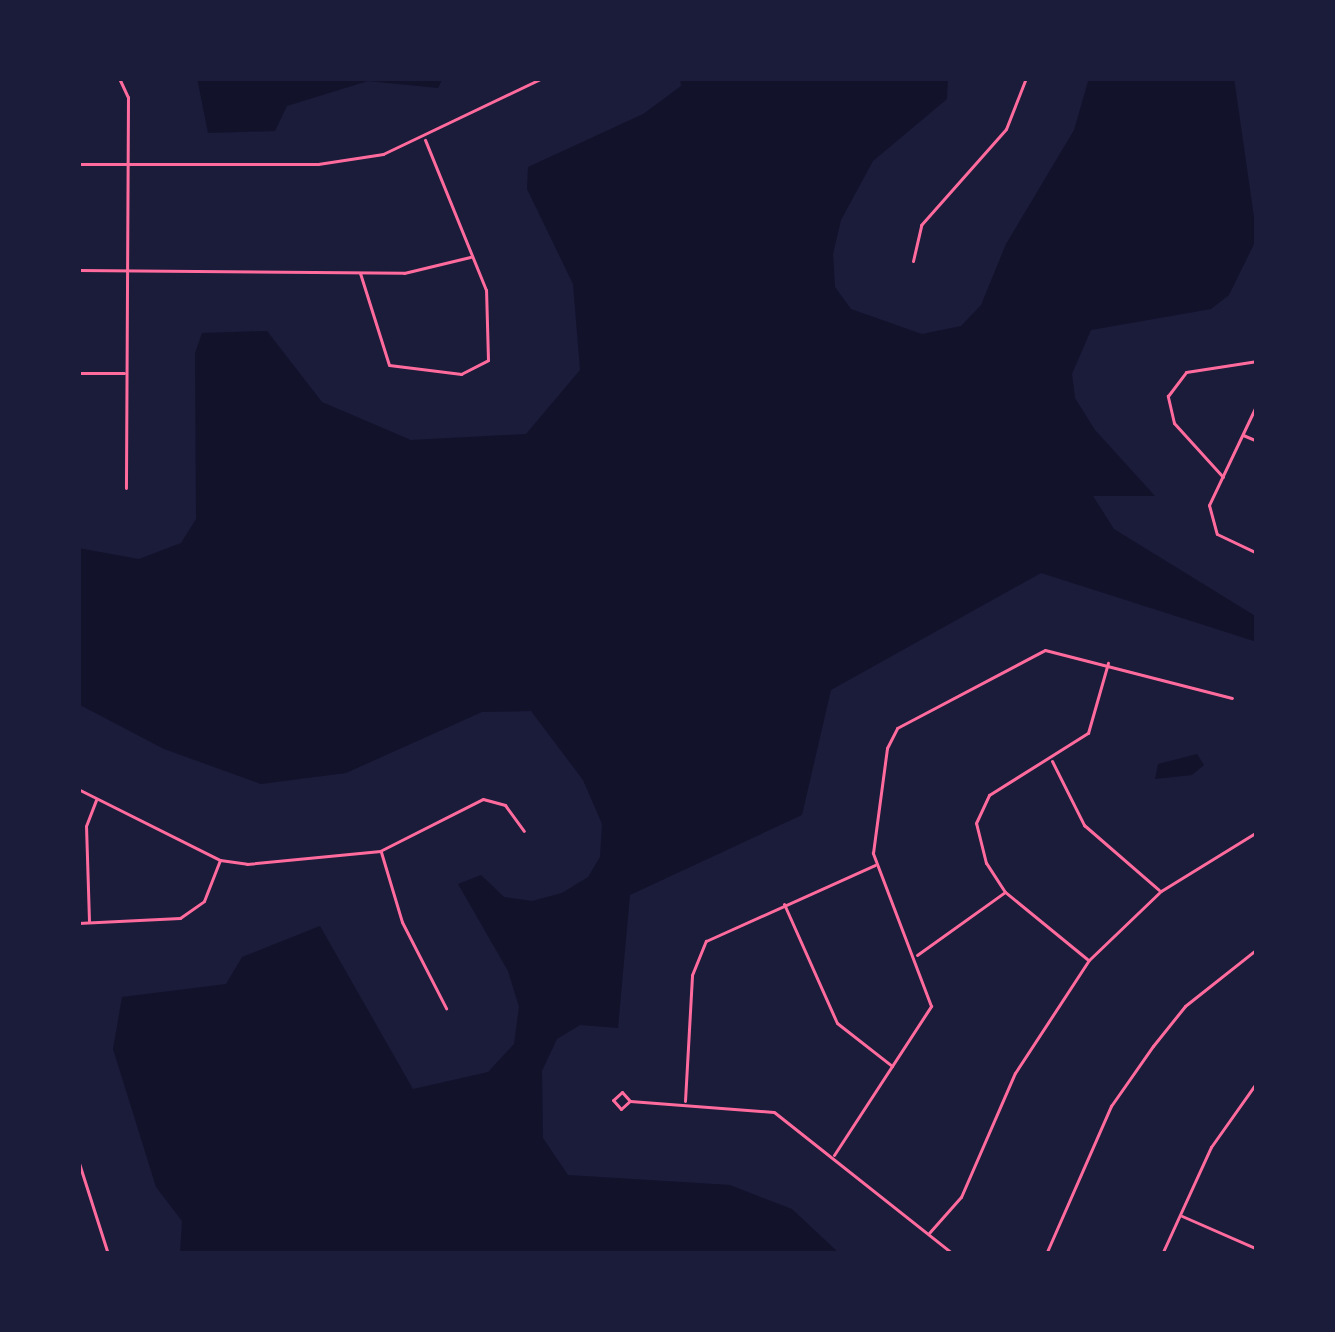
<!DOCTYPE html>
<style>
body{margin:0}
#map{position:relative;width:1335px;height:1332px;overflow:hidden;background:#1b1b3a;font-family:"Fira Sans Condensed",sans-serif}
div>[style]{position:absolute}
.water>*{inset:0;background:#12122b}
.minor>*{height:3px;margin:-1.5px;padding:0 1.5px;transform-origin:1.5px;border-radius:1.5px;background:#ff6b9d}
.tertiary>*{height:3px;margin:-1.5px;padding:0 1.5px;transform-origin:1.5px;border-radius:1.5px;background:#ff6b9d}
span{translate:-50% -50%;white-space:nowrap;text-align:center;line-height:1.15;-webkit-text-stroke:10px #1b1b3a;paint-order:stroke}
.frame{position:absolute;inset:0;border:81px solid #1b1b3a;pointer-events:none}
</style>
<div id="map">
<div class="water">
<div style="clip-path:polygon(197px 78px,443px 78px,438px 88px,368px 81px,287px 106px,275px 131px,208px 133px)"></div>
<div style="clip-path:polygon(680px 78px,948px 78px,947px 99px,873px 161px,841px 220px,833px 254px,835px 287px,851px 309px,922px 334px,961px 326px,981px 305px,1006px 244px,1074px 130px,1089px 78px,1234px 78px,1257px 238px,1229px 295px,1211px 309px,1091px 330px,1072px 374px,1075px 398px,1095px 430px,1155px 496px,1093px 496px,1114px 529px,1257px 617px,1257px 642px,1041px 573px,831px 690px,802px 815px,630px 895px,618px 1028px,580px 1025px,557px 1039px,542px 1071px,543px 1138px,568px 1175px,730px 1185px,792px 1209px,840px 1254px,180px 1254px,182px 1221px,156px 1187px,113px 1049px,122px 997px,226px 984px,242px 957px,320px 926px,413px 1089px,488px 1072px,514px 1044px,519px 1007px,508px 971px,458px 884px,481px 875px,504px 897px,532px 901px,562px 893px,588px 877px,600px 857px,602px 824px,583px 780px,531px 711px,482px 712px,346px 773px,261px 784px,164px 749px,78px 704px,78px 548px,139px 559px,181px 543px,196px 519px,195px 353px,202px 333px,267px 331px,322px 402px,411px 440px,526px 434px,580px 370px,573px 284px,527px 189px,528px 167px,643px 114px,681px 86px)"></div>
<div style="clip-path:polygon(1197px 754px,1204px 765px,1192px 775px,1155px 779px,1158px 764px)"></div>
</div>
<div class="minor">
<div style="left:119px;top:78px;width:21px;rotate:65deg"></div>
<div style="left:128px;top:97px;width:391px;rotate:90.3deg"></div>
<div style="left:913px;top:261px;width:37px;rotate:-77deg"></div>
<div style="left:921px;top:225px;width:128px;rotate:-48.5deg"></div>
<div style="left:1006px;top:129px;width:55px;rotate:-68.6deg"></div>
<div style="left:78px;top:270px;width:326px;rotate:0.5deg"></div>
<div style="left:404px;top:273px;width:68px;rotate:-13.6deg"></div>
<div style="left:360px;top:273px;width:96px;rotate:72.5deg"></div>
<div style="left:389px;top:365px;width:73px;rotate:7.1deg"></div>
<div style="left:461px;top:374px;width:30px;rotate:-27deg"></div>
<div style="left:488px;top:360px;width:70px;rotate:-91.6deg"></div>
<div style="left:486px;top:290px;width:162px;rotate:-112.1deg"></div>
<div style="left:78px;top:373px;width:46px"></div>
<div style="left:1257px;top:404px;width:112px;rotate:115.4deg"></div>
<div style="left:1209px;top:505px;width:30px;rotate:75deg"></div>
<div style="left:1217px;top:534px;width:44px;rotate:25.4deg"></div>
<div style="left:1243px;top:435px;width:15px;rotate:23deg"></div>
<div style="left:1223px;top:477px;width:73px;rotate:-132.2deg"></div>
<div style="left:1174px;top:423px;width:28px;rotate:-103deg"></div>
<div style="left:1168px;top:396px;width:30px;rotate:-53deg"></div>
<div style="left:1186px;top:372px;width:72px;rotate:-8.8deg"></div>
<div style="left:1052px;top:761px;width:72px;rotate:63.4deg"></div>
<div style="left:1084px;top:825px;width:99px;rotate:40.9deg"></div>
<div style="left:78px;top:789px;width:159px;rotate:26.6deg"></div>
<div style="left:220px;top:860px;width:27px;rotate:8deg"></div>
<div style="left:247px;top:864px;width:134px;rotate:-5.6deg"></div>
<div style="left:380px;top:851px;width:115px;rotate:-26.8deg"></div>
<div style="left:483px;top:799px;width:23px;rotate:15deg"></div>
<div style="left:505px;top:805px;width:32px;rotate:54deg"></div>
<div style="left:381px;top:852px;width:73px;rotate:73.3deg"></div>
<div style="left:402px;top:922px;width:97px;rotate:62.9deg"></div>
<div style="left:784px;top:904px;width:130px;rotate:66deg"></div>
<div style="left:837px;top:1023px;width:70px;rotate:38deg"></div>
<div style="left:89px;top:921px;width:95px;rotate:-91.8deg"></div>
<div style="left:86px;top:826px;width:28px;rotate:-69deg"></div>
<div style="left:78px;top:923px;width:102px;rotate:-2.8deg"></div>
<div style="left:180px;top:918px;width:29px;rotate:-35deg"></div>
<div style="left:204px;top:901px;width:44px;rotate:-68.7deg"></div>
<div style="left:917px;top:955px;width:108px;rotate:-35.6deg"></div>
<div style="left:1087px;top:959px;width:106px;rotate:-140.7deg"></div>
<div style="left:1005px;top:892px;width:35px;rotate:-123deg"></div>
<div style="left:986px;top:863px;width:41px;rotate:-104deg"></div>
<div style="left:976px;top:823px;width:31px;rotate:-65deg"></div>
<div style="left:989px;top:795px;width:117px;rotate:-32.1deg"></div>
<div style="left:1088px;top:733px;width:73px;rotate:-74.1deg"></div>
<div style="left:630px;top:1101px;width:12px;rotate:-132deg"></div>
<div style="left:622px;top:1092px;width:12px;rotate:138deg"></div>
<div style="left:613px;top:1100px;width:12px;rotate:48deg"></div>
<div style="left:621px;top:1109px;width:12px;rotate:-42deg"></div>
<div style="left:630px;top:1101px;width:144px;rotate:4.4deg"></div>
<div style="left:774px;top:1112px;width:228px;rotate:38.4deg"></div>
<div style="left:685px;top:1101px;width:126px;rotate:-86.8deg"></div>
<div style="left:692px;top:975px;width:37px;rotate:-68deg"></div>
<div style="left:706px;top:941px;width:185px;rotate:-24.2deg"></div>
<div style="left:834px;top:1155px;width:178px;rotate:-56.9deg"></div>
<div style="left:931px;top:1006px;width:164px;rotate:-110.8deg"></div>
<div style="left:873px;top:853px;width:106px;rotate:-82.4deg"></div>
<div style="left:887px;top:748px;width:22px;rotate:-63deg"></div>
<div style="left:897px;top:728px;width:167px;rotate:-27.8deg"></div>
<div style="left:1045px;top:650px;width:193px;rotate:14.4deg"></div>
<div style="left:78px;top:1160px;width:99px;rotate:72.3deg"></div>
<div style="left:1182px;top:1216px;width:82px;rotate:23.7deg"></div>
<div style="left:929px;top:1233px;width:48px;rotate:-48.4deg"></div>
<div style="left:961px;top:1197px;width:135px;rotate:-66.5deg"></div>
<div style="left:1015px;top:1073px;width:135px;rotate:-56.8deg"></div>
<div style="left:1089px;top:960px;width:100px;rotate:-43.8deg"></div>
<div style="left:1161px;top:891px;width:113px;rotate:-31.6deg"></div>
<div style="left:1046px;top:1254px;width:162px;rotate:-66.3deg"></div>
<div style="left:1111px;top:1106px;width:73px;rotate:-55deg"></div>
<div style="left:1153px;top:1046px;width:51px;rotate:-51.3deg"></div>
<div style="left:1185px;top:1006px;width:92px;rotate:-38.4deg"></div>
</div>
<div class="tertiary">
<div style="left:78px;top:164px;width:240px"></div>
<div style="left:318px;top:164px;width:66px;rotate:-8.7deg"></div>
<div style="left:383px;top:154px;width:176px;rotate:-25.5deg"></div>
<div style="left:1162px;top:1254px;width:118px;rotate:-65.4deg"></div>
<div style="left:1211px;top:1147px;width:80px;rotate:-54.7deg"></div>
</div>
<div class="frame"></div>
</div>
